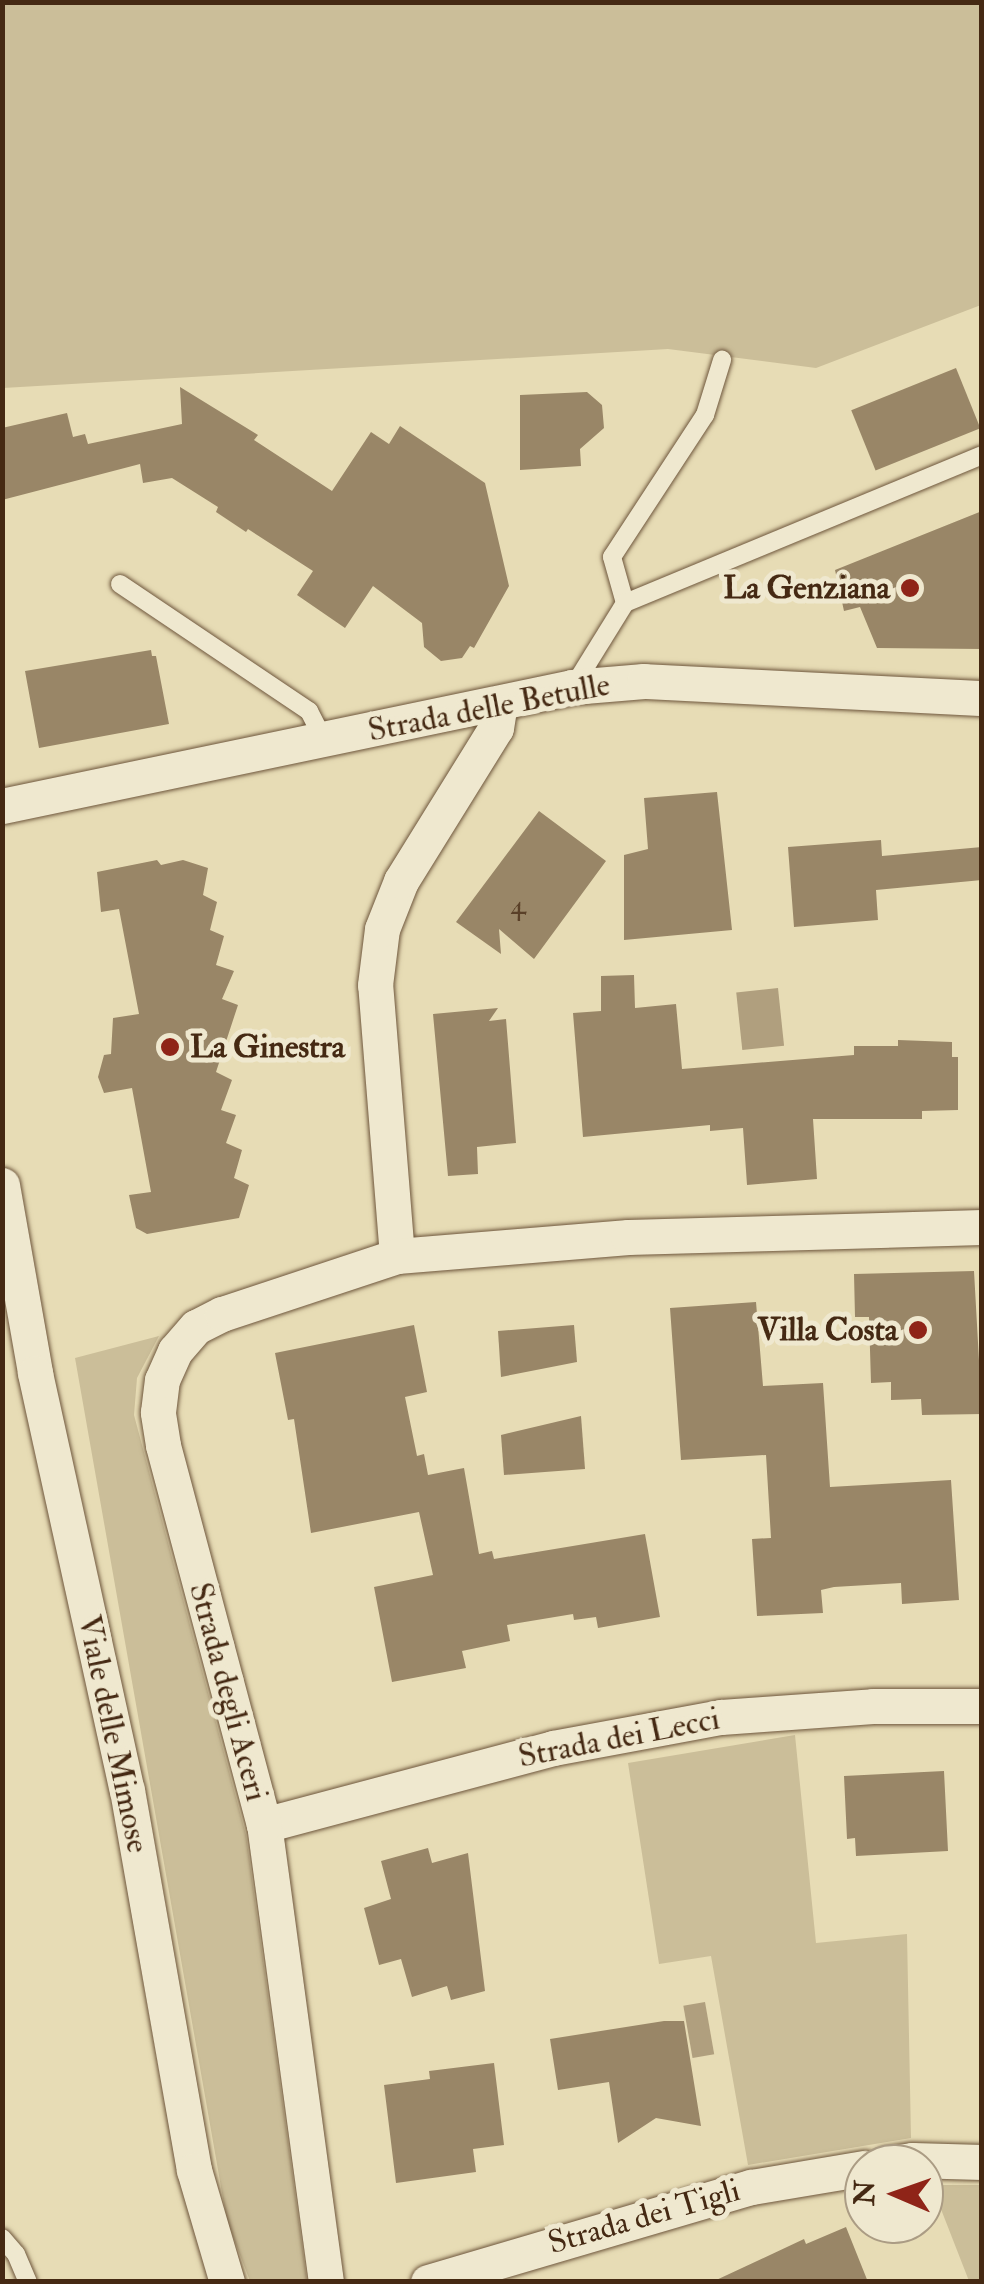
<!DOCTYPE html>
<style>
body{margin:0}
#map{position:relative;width:984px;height:2284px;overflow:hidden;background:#e7dcb5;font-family:"IM FELL Double Pica",serif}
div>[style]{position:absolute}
.green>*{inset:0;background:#cbbe99}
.water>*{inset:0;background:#b09f7e;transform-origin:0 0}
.building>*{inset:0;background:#998667;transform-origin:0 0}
.roads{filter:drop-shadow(0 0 2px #6e563c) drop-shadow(0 0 2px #6e563c)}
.lane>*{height:18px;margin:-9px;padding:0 9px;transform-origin:9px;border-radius:9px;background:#efe8cf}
.street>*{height:35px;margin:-17.5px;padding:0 17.5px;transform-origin:17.5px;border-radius:17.5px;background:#efe8cf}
.dots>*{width:28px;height:28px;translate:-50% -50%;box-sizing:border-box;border:5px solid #efe8cf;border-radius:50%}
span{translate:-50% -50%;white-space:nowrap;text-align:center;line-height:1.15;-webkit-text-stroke:10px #efe8cf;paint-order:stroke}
.number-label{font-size:28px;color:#5a4028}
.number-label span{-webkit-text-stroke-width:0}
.poi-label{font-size:32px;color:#452913;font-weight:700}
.right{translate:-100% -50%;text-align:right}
.left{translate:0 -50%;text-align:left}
.street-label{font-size:32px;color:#452913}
.frame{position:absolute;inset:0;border:5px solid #452913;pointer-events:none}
.north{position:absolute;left:844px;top:2144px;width:100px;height:100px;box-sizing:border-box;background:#efe8cf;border:2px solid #ab9c84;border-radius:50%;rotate:272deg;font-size:28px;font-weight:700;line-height:40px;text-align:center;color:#452913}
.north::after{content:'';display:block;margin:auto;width:35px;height:45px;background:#8f2418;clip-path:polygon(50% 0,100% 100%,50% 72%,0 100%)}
</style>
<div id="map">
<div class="green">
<div style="clip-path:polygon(2px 3px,981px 3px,981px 305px,816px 368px,668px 349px,3px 388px)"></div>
<div style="clip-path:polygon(159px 1336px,137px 1378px,134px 1415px,246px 1835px,307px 2281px,250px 2281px,227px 2221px,75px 1358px)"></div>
<div style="clip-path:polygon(795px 1735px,816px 1943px,907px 1934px,911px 2138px,748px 2165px,711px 1956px,659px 1964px,628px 1763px)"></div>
<div style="clip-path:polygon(924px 2185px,981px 2185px,981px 2281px,969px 2281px,937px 2199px)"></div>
</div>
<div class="water">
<div style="left:778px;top:988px;width:58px;height:42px;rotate:84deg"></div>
<div style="left:705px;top:2002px;width:53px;height:22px;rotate:80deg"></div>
</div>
<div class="building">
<div style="left:956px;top:368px;width:65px;height:113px;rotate:68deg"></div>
<div style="clip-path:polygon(180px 387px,258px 435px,254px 440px,332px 491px,371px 432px,389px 444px,400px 426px,485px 483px,509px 586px,474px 648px,470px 646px,462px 658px,441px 661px,424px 647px,422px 623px,373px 586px,345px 628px,297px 595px,313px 571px,248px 529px,246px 532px,216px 512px,218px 507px,172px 478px,143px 483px,140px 464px,2px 500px,2px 428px,67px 413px,73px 437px,85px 434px,88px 444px,182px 424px)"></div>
<div style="clip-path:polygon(587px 392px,602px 405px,604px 428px,580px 449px,581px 466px,520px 470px,520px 395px)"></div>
<div style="clip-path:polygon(982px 511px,982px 649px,877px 648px,860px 607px,844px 611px,835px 570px)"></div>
<div style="clip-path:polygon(151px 650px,152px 656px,156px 656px,169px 724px,39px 748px,25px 671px)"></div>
<div style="clip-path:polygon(717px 792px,732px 930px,624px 940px,624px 855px,648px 849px,644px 798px)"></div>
<div style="clip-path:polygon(539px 811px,606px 861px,534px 959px,499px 929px,501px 954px,456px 922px)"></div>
<div style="clip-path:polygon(881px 840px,882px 856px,982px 847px,982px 880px,876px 890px,878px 920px,794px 927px,788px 847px)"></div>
<div style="clip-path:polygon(157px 860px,161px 865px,183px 860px,208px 868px,203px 895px,217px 902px,210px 930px,224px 936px,216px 965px,234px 971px,222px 999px,238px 1005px,216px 1072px,232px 1080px,221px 1110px,236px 1115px,226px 1143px,242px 1150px,234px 1178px,249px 1185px,239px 1218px,147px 1234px,136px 1228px,129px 1195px,151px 1192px,132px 1088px,104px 1093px,98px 1077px,104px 1055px,111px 1054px,113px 1018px,139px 1014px,119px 909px,101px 912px,97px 872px)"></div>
<div style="clip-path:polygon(634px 975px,635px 1008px,676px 1004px,682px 1069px,854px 1055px,854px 1046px,898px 1046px,898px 1040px,952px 1042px,952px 1057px,958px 1057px,958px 1110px,922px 1111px,922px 1119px,813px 1119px,817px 1179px,747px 1185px,743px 1128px,710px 1131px,710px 1125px,583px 1137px,573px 1013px,601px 1011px,601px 976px)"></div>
<div style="clip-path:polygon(498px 1008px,489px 1021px,506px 1019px,516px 1143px,477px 1147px,478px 1174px,448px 1176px,433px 1014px)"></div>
<div style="clip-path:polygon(974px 1271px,982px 1414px,922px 1415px,921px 1399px,891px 1400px,891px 1382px,871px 1383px,869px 1317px,855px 1317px,854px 1274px)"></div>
<div style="clip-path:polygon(756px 1302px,763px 1386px,823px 1383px,830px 1487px,951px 1480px,959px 1600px,902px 1604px,901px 1583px,834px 1587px,821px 1590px,823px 1613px,757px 1616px,752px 1539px,771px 1538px,766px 1455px,681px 1460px,670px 1308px)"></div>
<div style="clip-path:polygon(414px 1325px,427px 1392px,405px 1397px,417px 1456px,424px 1454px,428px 1475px,464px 1468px,479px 1554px,492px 1551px,494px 1559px,645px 1534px,660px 1617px,598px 1628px,596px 1617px,574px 1620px,573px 1614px,507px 1625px,510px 1641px,462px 1651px,466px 1668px,392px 1682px,374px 1587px,433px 1575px,419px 1512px,311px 1533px,294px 1419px,288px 1420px,275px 1353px)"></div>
<div style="clip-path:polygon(574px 1325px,577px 1362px,501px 1377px,498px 1331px)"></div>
<div style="clip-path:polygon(581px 1416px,585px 1469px,504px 1475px,501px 1435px)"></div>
<div style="clip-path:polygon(944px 1771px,948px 1851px,856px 1856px,855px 1838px,847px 1839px,844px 1776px)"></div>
<div style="clip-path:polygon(428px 1848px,432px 1863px,468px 1853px,485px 1991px,451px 2000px,447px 1986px,412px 1997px,401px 1959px,379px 1965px,364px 1908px,391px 1899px,381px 1861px)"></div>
<div style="clip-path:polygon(664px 2021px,684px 2021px,701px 2126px,656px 2118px,618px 2143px,609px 2082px,558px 2090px,550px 2039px)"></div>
<div style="clip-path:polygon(494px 2063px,504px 2145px,473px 2149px,476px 2172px,396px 2183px,384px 2085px,430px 2079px,429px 2071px)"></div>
<div style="clip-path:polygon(846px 2227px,868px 2282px,712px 2282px,804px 2239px,806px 2244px)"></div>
</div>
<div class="roads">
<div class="lane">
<div style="left:120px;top:584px;width:228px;rotate:33.9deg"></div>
<div style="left:309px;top:711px;width:33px;rotate:63deg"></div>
<div style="left:625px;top:603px;width:48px;rotate:-105.8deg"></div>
<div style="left:612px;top:557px;width:170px;rotate:-56.8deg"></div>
<div style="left:705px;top:415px;width:58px;rotate:-72.8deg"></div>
<div style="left:573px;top:687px;width:99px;rotate:-58.2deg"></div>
<div style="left:625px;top:603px;width:386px;rotate:-22.5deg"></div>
<div style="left:2px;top:2238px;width:21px;rotate:49deg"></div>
<div style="left:16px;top:2254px;width:30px;rotate:67deg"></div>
</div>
<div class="street">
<div style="left:2px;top:806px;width:582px;rotate:-11.79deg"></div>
<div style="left:572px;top:687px;width:72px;rotate:-4.8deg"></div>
<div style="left:644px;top:681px;width:338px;rotate:2.9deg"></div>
<div style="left:2px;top:1185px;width:191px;rotate:80deg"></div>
<div style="left:35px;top:1373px;width:427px;rotate:77.6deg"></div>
<div style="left:127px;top:1790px;width:386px;rotate:80deg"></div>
<div style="left:194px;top:2170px;width:117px;rotate:73.6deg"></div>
<div style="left:397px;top:1256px;width:272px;rotate:-94.6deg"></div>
<div style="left:375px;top:985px;width:56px;rotate:-82.9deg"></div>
<div style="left:382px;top:929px;width:52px;rotate:-68.4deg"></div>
<div style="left:401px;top:881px;width:180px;rotate:-58.2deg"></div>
<div style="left:496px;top:728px;width:24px;rotate:-81deg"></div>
<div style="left:264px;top:1825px;width:299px;rotate:-14.9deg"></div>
<div style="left:553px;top:1748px;width:171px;rotate:-10.5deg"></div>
<div style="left:721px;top:1717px;width:152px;rotate:-4.1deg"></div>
<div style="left:873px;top:1706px;width:109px"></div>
<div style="left:887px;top:2164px;width:25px;rotate:-9deg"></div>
<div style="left:912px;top:2160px;width:70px;rotate:1.6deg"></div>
<div style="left:326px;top:2282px;width:461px;rotate:-97.7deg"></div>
<div style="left:264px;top:1825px;width:393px;rotate:-104.9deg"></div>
<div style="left:163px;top:1445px;width:33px;rotate:-99deg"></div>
<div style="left:158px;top:1412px;width:32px;rotate:-83deg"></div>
<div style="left:162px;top:1380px;width:32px;rotate:-66deg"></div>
<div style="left:175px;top:1351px;width:32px;rotate:-49deg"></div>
<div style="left:196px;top:1327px;width:29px;rotate:-27deg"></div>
<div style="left:222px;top:1314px;width:184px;rotate:-18.3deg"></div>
<div style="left:397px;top:1256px;width:232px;rotate:-4.7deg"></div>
<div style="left:628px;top:1237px;width:354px;rotate:-1.6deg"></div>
<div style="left:428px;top:2282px;width:337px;rotate:-16.4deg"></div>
<div style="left:751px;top:2187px;width:115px;rotate:-9.5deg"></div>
</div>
</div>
<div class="dots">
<div style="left:910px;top:588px;background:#8f2418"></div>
<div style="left:170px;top:1047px;background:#8f2418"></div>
<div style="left:918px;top:1330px;background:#8f2418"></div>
</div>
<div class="number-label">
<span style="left:518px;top:906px">4</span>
</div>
<div class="poi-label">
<span class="right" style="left:890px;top:588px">La Genziana</span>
<span class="left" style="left:190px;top:1047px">La Ginestra</span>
<span class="right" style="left:898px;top:1330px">Villa Costa</span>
</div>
<div class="street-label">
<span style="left:489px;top:708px;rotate:-11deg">Strada delle Betulle</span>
<span style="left:228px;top:1692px;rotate:75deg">Strada degli Aceri</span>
<span style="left:113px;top:1734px;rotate:78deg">Viale delle Mimose</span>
<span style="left:619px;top:1738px;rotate:-11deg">Strada dei Lecci</span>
<span style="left:644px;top:2217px;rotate:-16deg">Strada dei Tigli</span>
</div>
<div class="frame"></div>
<div class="north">N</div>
</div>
